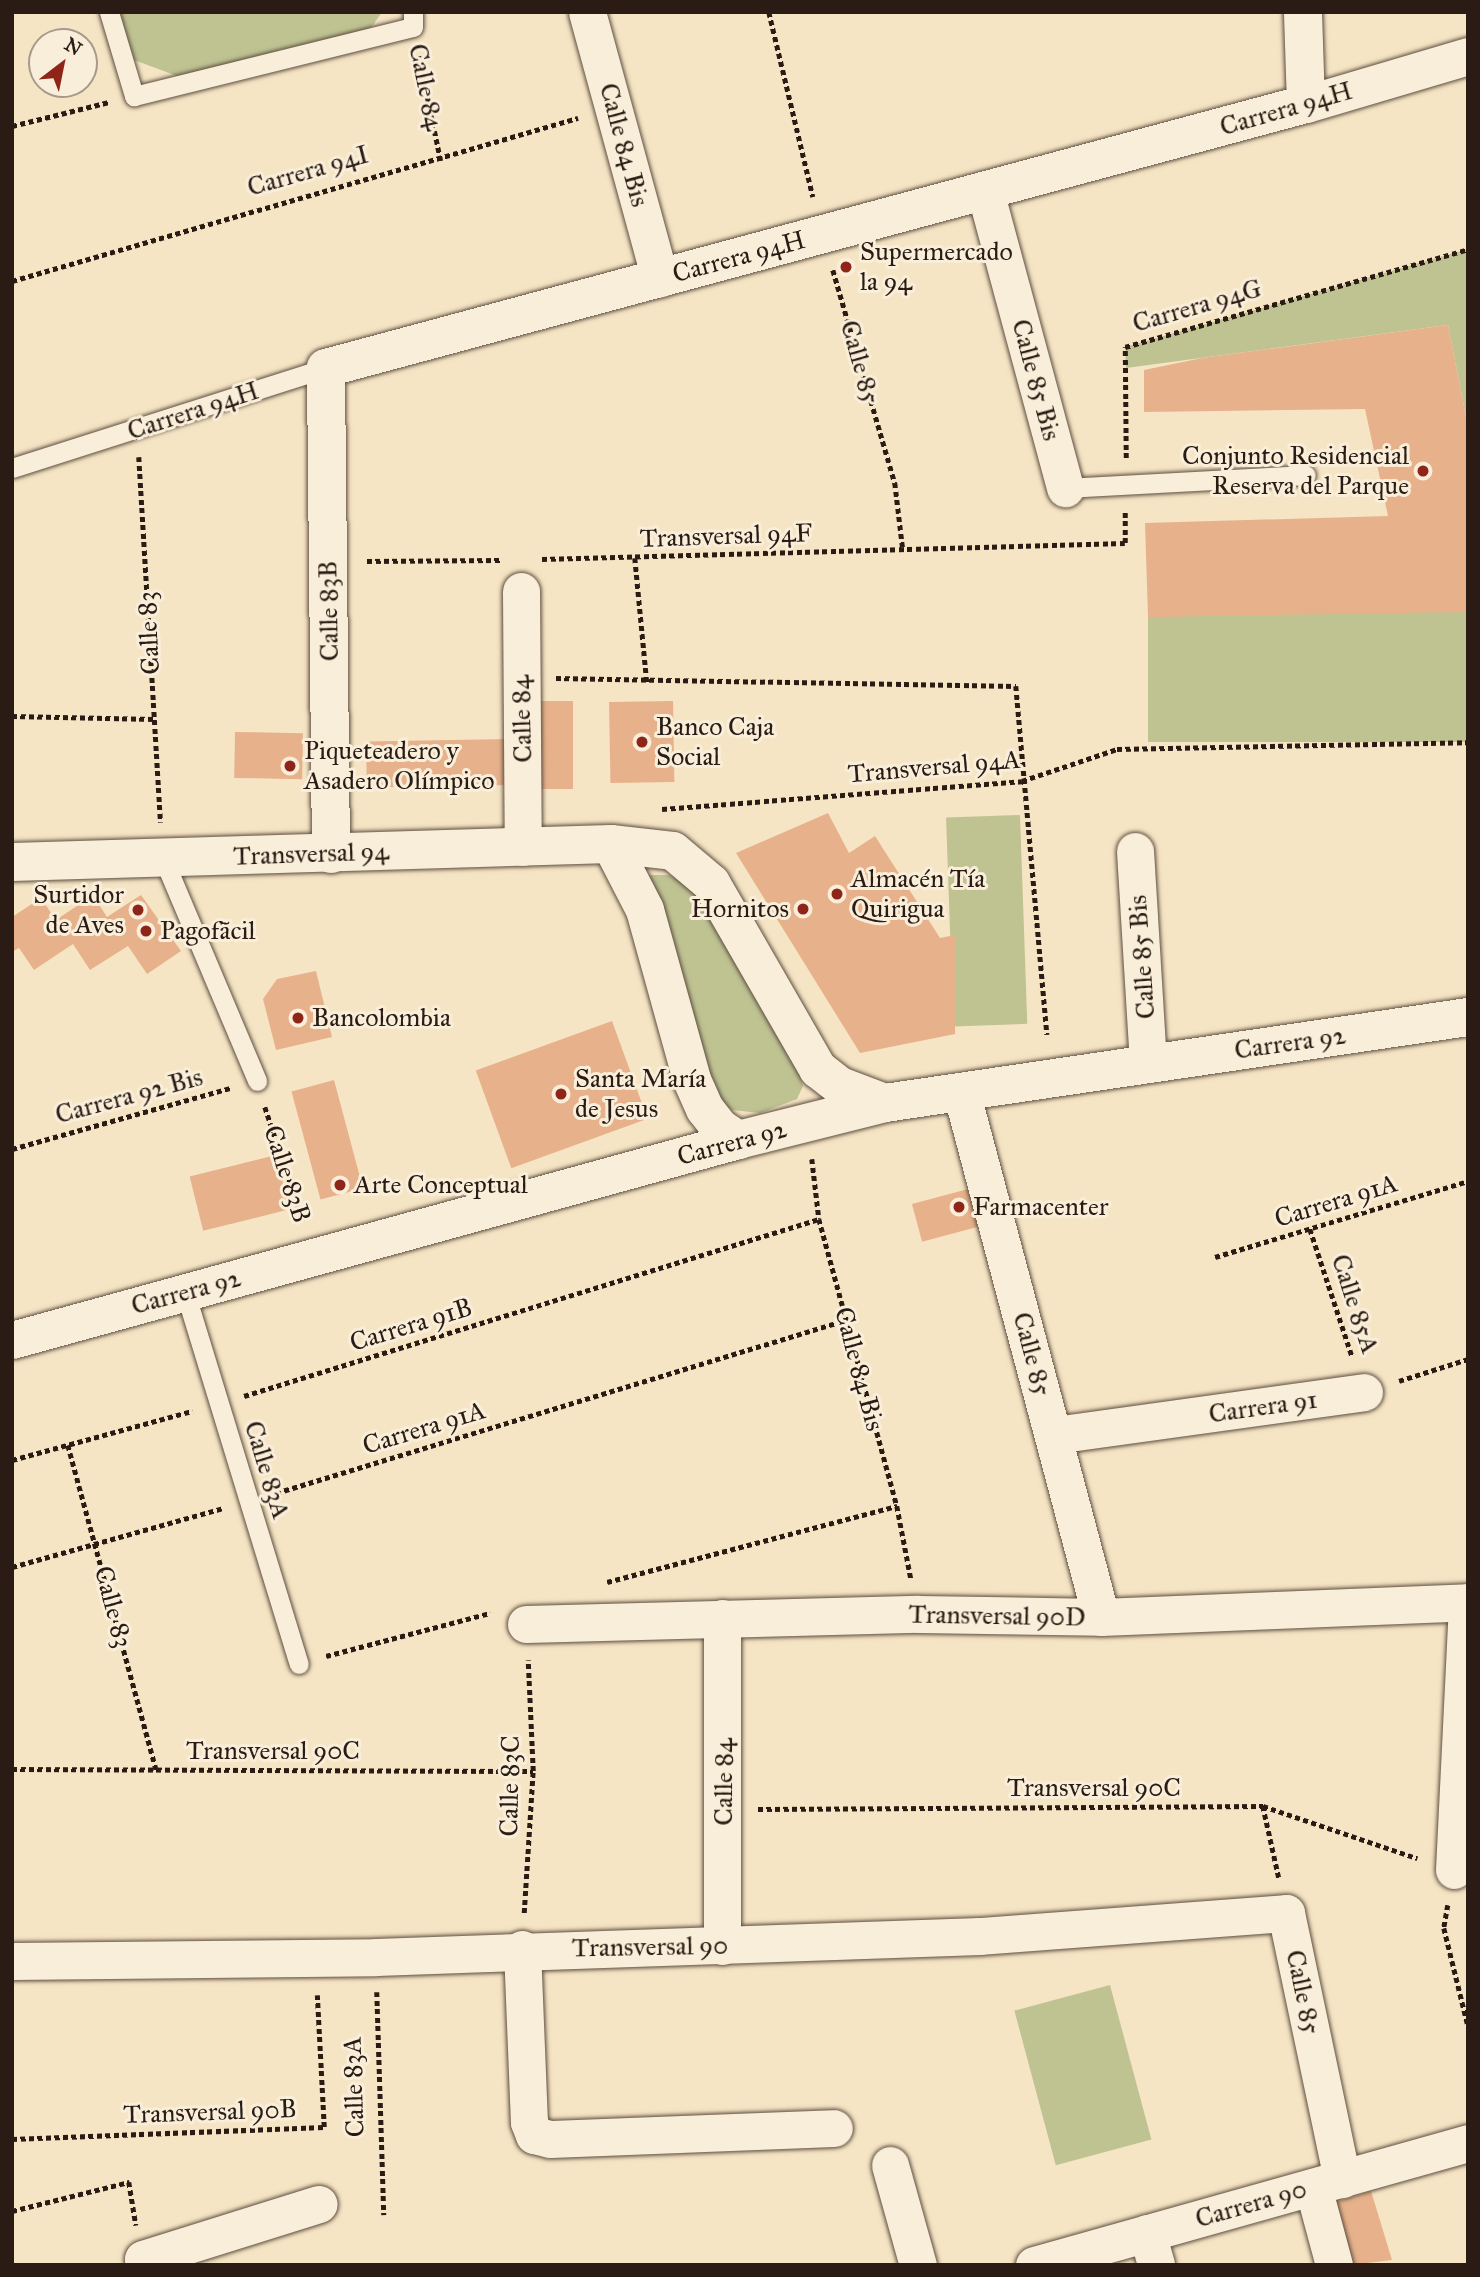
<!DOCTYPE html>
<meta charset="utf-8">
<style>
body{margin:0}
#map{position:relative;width:1480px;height:2277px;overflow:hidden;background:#f6e5c4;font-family:"IM FELL Great Primer",serif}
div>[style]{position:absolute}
.green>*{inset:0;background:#bfc392;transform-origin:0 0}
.building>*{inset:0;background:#e7b28b;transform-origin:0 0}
.path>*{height:4.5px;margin-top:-2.25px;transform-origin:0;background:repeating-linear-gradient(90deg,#2a1c14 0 5px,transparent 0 8.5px)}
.roads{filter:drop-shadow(0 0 2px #5d4e40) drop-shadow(0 0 2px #5d4e40)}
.lane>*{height:19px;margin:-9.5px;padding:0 9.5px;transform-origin:9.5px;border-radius:9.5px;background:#f9eed9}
.street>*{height:37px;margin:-18.5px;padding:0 18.5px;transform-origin:18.5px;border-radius:18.5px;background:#f9eed9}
.secondary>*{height:38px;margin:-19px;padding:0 19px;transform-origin:19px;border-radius:19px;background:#f9eed9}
.dots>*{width:19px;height:19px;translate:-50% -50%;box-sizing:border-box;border:4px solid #f9eed9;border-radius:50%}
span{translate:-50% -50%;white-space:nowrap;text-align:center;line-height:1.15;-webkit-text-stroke:6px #f9eed9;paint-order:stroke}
.street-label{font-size:26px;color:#2a1c14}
.poi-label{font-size:26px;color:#2a1c14}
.left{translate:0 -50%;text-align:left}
.right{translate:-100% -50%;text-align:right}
.frame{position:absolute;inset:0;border:14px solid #2a1c14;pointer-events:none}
.north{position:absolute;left:28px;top:28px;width:70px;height:70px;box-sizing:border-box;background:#f9eed9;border:2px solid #a69a8a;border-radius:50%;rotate:32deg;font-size:19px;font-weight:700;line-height:28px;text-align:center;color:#2a1c14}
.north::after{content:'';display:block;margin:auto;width:24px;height:32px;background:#8f2418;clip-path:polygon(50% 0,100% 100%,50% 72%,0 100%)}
</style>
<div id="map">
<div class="green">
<div style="clip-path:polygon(119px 12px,382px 12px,368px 32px,188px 80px,134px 60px)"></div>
<div style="clip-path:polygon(1468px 249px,1468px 427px,1448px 325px,1126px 368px,1125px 347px)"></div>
<div style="left:1468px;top:612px;width:130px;height:320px;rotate:90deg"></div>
<div style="left:1020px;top:815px;width:209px;height:74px;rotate:88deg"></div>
<div style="clip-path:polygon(645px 875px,669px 875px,691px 885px,795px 1061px,803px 1086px,797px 1099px,760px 1113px,732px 1110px,709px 1094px)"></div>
<div style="left:1110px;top:1985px;width:160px;height:99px;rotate:75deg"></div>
</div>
<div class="building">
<div style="clip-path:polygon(1448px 325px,1468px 427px,1468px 612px,1148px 617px,1145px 523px,1388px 516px,1365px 409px,1144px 412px,1144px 370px,1202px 358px)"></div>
<div style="left:537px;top:701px;width:36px;height:88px"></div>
<div style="left:673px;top:701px;width:81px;height:64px;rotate:89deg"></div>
<div style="left:235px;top:732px;width:68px;height:46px;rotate:1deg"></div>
<div style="left:508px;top:739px;width:46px;height:142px;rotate:89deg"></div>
<div style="clip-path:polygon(828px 813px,849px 853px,875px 836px,940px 938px,955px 935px,955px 1034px,860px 1053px,736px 853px)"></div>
<div style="clip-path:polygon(93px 895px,107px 917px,141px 895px,181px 951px,147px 974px,128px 946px,90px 970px,73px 944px,34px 970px,19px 948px,12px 952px,12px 917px,41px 898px,56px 920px)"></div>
<div style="clip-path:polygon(316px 971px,332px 1037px,276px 1050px,263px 999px,277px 979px)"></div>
<div style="left:612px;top:1021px;width:104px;height:145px;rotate:70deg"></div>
<div style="left:334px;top:1080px;width:112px;height:44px;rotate:75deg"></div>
<div style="left:276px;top:1155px;width:56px;height:89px;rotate:76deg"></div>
<div style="left:968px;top:1189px;width:39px;height:58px;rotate:75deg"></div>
<div style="clip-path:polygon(1371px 2191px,1392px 2260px,1350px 2265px,1330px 2204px)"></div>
</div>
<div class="path">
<div style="left:769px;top:12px;width:190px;rotate:76.6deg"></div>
<div style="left:419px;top:56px;width:107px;rotate:78.2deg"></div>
<div style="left:12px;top:126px;width:100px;rotate:-13.9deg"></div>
<div style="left:833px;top:270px;width:222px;rotate:73.8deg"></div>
<div style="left:895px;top:483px;width:67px;rotate:83.2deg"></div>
<div style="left:12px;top:281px;width:589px;rotate:-16.07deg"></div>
<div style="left:139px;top:457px;width:366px;rotate:86.6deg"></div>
<div style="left:1126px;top:458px;width:111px;rotate:-90.5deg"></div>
<div style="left:1125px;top:347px;width:357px;rotate:-15.9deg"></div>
<div style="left:635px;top:558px;width:125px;rotate:84.5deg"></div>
<div style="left:542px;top:559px;width:583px;rotate:-1.57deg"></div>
<div style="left:1125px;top:543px;width:31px;rotate:-90deg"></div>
<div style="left:367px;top:561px;width:134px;rotate:-0.4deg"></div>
<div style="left:556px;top:678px;width:460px;rotate:1deg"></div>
<div style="left:1016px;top:686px;width:350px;rotate:84.9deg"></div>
<div style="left:12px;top:716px;width:142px;rotate:1.2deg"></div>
<div style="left:662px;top:809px;width:361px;rotate:-4.4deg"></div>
<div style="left:1022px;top:781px;width:100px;rotate:-18.6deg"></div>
<div style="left:1117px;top:749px;width:351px;rotate:-1.1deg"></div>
<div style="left:265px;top:1107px;width:120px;rotate:71.6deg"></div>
<div style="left:12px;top:1149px;width:227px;rotate:-15.6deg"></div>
<div style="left:812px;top:1159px;width:60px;rotate:83.3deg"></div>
<div style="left:819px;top:1219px;width:297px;rotate:74.8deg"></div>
<div style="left:897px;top:1506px;width:74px;rotate:79.1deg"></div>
<div style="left:1310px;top:1229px;width:134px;rotate:71.7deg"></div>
<div style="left:1215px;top:1257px;width:264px;rotate:-16.7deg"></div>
<div style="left:1399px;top:1381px;width:72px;rotate:-17.7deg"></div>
<div style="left:244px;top:1396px;width:602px;rotate:-17.11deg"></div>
<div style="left:68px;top:1445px;width:337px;rotate:74.8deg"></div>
<div style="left:12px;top:1460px;width:187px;rotate:-15.2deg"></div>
<div style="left:276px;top:1493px;width:596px;rotate:-16.88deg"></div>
<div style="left:12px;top:1567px;width:220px;rotate:-15.6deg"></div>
<div style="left:607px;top:1582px;width:300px;rotate:-14.7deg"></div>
<div style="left:326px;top:1656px;width:170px;rotate:-14.7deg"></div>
<div style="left:12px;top:1769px;width:521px;rotate:0.22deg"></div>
<div style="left:1263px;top:1806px;width:74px;rotate:77.5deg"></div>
<div style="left:758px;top:1809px;width:505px;rotate:-0.34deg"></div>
<div style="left:1263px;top:1806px;width:163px;rotate:18.7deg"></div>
<div style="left:1448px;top:1905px;width:23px;rotate:100deg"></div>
<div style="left:1444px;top:1928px;width:101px;rotate:76.2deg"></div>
<div style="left:524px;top:1913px;width:142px;rotate:-86.4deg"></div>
<div style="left:533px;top:1771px;width:111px;rotate:-92.6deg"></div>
<div style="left:377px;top:1992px;width:223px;rotate:88.2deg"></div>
<div style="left:12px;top:2139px;width:312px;rotate:-2.2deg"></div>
<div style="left:324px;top:2127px;width:132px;rotate:-93deg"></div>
<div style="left:12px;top:2211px;width:121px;rotate:-13.9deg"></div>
<div style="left:129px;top:2182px;width:44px;rotate:80.8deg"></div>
</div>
<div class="roads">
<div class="lane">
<div style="left:109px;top:12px;width:88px;rotate:73.4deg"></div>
<div style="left:134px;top:96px;width:287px;rotate:-13.9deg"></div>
<div style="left:413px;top:27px;width:15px;rotate:-90deg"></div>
<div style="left:12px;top:468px;width:330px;rotate:-17.7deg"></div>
<div style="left:1065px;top:488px;width:241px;rotate:-3.1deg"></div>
<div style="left:163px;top:858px;width:242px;rotate:67.1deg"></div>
<div style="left:185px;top:1292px;width:389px;rotate:73deg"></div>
</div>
<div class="street">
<div style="left:587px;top:12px;width:276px;rotate:74.7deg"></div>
<div style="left:1306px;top:104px;width:169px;rotate:-16.5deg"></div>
<div style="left:985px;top:191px;width:308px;rotate:74.9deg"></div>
<div style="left:521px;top:591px;width:256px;rotate:89.6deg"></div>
<div style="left:1135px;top:851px;width:213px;rotate:86.5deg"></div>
<div style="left:961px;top:1091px;width:544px;rotate:75.1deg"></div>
<div style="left:12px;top:1340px;width:753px;rotate:-15.4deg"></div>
<div style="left:1055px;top:1435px;width:312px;rotate:-7.9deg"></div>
<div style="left:722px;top:1618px;width:328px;rotate:90deg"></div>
<div style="left:526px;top:1624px;width:392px;rotate:-1.5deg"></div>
<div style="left:918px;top:1614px;width:183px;rotate:0.9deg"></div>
<div style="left:1101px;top:1617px;width:367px;rotate:-2.3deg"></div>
<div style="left:1454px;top:1870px;width:268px;rotate:-87.2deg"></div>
<div style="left:522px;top:1949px;width:173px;rotate:87.7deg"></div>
<div style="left:529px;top:2122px;width:14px;rotate:69deg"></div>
<div style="left:534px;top:2135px;width:16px;rotate:14deg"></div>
<div style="left:550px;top:2139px;width:284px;rotate:-2.2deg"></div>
<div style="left:12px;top:1961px;width:364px;rotate:-0.6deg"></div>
<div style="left:376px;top:1957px;width:604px;rotate:-1.99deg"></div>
<div style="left:980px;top:1936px;width:307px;rotate:-4.3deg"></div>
<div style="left:1286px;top:1913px;width:272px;rotate:78.1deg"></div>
<div style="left:890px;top:2165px;width:104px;rotate:74.4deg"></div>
<div style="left:1313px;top:2187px;width:81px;rotate:74.9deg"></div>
<div style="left:1147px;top:2233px;width:33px;rotate:74deg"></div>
<div style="left:144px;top:2265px;width:6px;rotate:-99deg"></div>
<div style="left:143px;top:2259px;width:184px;rotate:-17.4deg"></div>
<div style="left:1034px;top:2265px;width:451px;rotate:-15.7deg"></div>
</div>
<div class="secondary">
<div style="left:611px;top:844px;width:74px;rotate:62.7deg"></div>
<div style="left:645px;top:910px;width:176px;rotate:74.5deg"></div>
<div style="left:692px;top:1080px;width:32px;rotate:66deg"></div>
<div style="left:705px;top:1109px;width:24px;rotate:52deg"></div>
<div style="left:720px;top:1128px;width:22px;rotate:34deg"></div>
<div style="left:738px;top:1140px;width:152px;rotate:-14.1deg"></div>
<div style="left:885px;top:1103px;width:589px;rotate:-8.39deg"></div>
<div style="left:331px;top:854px;width:486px;rotate:-90.6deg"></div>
<div style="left:326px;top:368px;width:1015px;rotate:-15.08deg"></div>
<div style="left:1306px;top:104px;width:92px;rotate:-91.9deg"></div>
<div style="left:12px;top:862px;width:599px;rotate:-1.72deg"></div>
<div style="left:611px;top:844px;width:62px;rotate:6.4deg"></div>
<div style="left:673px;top:851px;width:50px;rotate:40.1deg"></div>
<div style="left:711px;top:883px;width:215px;rotate:60.1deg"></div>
<div style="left:818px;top:1069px;width:28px;rotate:38deg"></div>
<div style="left:840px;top:1086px;width:48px;rotate:20.7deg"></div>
</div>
</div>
<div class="dots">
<div style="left:846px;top:267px;background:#8f2418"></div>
<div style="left:1423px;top:471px;background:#8f2418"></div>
<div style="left:642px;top:742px;background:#8f2418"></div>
<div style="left:290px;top:766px;background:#8f2418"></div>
<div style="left:837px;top:894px;background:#8f2418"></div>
<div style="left:803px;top:909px;background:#8f2418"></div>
<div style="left:138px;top:910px;background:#8f2418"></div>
<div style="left:146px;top:931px;background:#8f2418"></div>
<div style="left:298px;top:1018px;background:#8f2418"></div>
<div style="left:561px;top:1094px;background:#8f2418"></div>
<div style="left:340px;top:1185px;background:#8f2418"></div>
<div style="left:959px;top:1207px;background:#8f2418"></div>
</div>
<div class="street-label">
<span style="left:426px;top:87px;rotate:78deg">Calle 84</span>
<span style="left:1286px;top:109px;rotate:-16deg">Carrera 94H</span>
<span style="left:624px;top:145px;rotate:75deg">Calle 84 Bis</span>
<span style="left:308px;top:171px;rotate:-16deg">Carrera 94I</span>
<span style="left:739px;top:257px;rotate:-15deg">Carrera 94H</span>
<span style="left:1197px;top:306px;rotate:-16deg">Carrera 94G</span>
<span style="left:860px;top:362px;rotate:74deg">Calle 85</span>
<span style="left:1036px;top:380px;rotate:75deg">Calle 85 Bis</span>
<span style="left:193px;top:411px;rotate:-18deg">Carrera 94H</span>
<span style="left:726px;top:536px;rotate:-2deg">Transversal 94F</span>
<span style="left:329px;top:611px;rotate:-91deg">Calle 83B</span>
<span style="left:149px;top:633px;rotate:-93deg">Calle 83</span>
<span style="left:522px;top:719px;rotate:-92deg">Calle 84</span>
<span style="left:934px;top:767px;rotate:-5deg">Transversal 94A</span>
<span style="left:311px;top:854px;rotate:-2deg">Transversal 94</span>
<span style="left:1142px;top:957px;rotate:-94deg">Calle 85 Bis</span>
<span style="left:1290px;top:1043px;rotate:-8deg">Carrera 92</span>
<span style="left:129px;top:1096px;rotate:-15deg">Carrera 92 Bis</span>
<span style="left:732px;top:1143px;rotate:-15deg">Carrera 92</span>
<span style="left:287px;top:1174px;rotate:72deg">Calle 83B</span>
<span style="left:1336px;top:1201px;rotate:-17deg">Carrera 91A</span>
<span style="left:186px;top:1292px;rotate:-15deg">Carrera 92</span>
<span style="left:1355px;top:1304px;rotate:72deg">Calle 85A</span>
<span style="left:411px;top:1325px;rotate:-17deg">Carrera 91B</span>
<span style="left:1032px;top:1354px;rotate:75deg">Calle 85</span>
<span style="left:859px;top:1369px;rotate:75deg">Calle 84 Bis</span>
<span style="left:1263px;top:1407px;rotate:-8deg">Carrera 91</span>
<span style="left:424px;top:1428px;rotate:-17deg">Carrera 91A</span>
<span style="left:267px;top:1470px;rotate:73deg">Calle 83A</span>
<span style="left:113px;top:1607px;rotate:75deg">Calle 83</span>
<span style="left:997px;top:1616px;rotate:1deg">Transversal 90D</span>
<span style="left:273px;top:1751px">Transversal 90C</span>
<span style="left:724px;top:1782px;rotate:-90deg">Calle 84</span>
<span style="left:510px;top:1786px;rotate:-89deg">Calle 83C</span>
<span style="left:1094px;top:1788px">Transversal 90C</span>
<span style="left:650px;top:1947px;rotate:-1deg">Transversal 90</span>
<span style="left:1303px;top:1992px;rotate:78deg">Calle 85</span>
<span style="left:354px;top:2087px;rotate:-92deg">Calle 83A</span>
<span style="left:210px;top:2112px;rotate:-2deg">Transversal 90B</span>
<span style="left:1251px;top:2204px;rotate:-16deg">Carrera 90</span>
</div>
<div class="poi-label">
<span class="left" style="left:860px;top:267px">Supermercado<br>la 94</span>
<span class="right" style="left:1409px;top:471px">Conjunto Residencial<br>Reserva del Parque</span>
<span class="left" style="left:656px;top:742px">Banco Caja<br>Social</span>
<span class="left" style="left:304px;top:766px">Piqueteadero y<br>Asadero Olímpico</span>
<span class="left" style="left:851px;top:894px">Almacén Tía<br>Quirigua</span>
<span class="right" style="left:124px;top:910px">Surtidor<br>de Aves</span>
<span class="right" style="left:789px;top:909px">Hornitos</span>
<span class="left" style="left:160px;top:931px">Pagofãcil</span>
<span class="left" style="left:312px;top:1018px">Bancolombia</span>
<span class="left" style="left:575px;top:1094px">Santa María<br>de Jesus</span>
<span class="left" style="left:354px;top:1185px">Arte Conceptual</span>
<span class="left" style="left:973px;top:1207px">Farmacenter</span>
</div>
<div class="frame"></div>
<div class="north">N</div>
</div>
